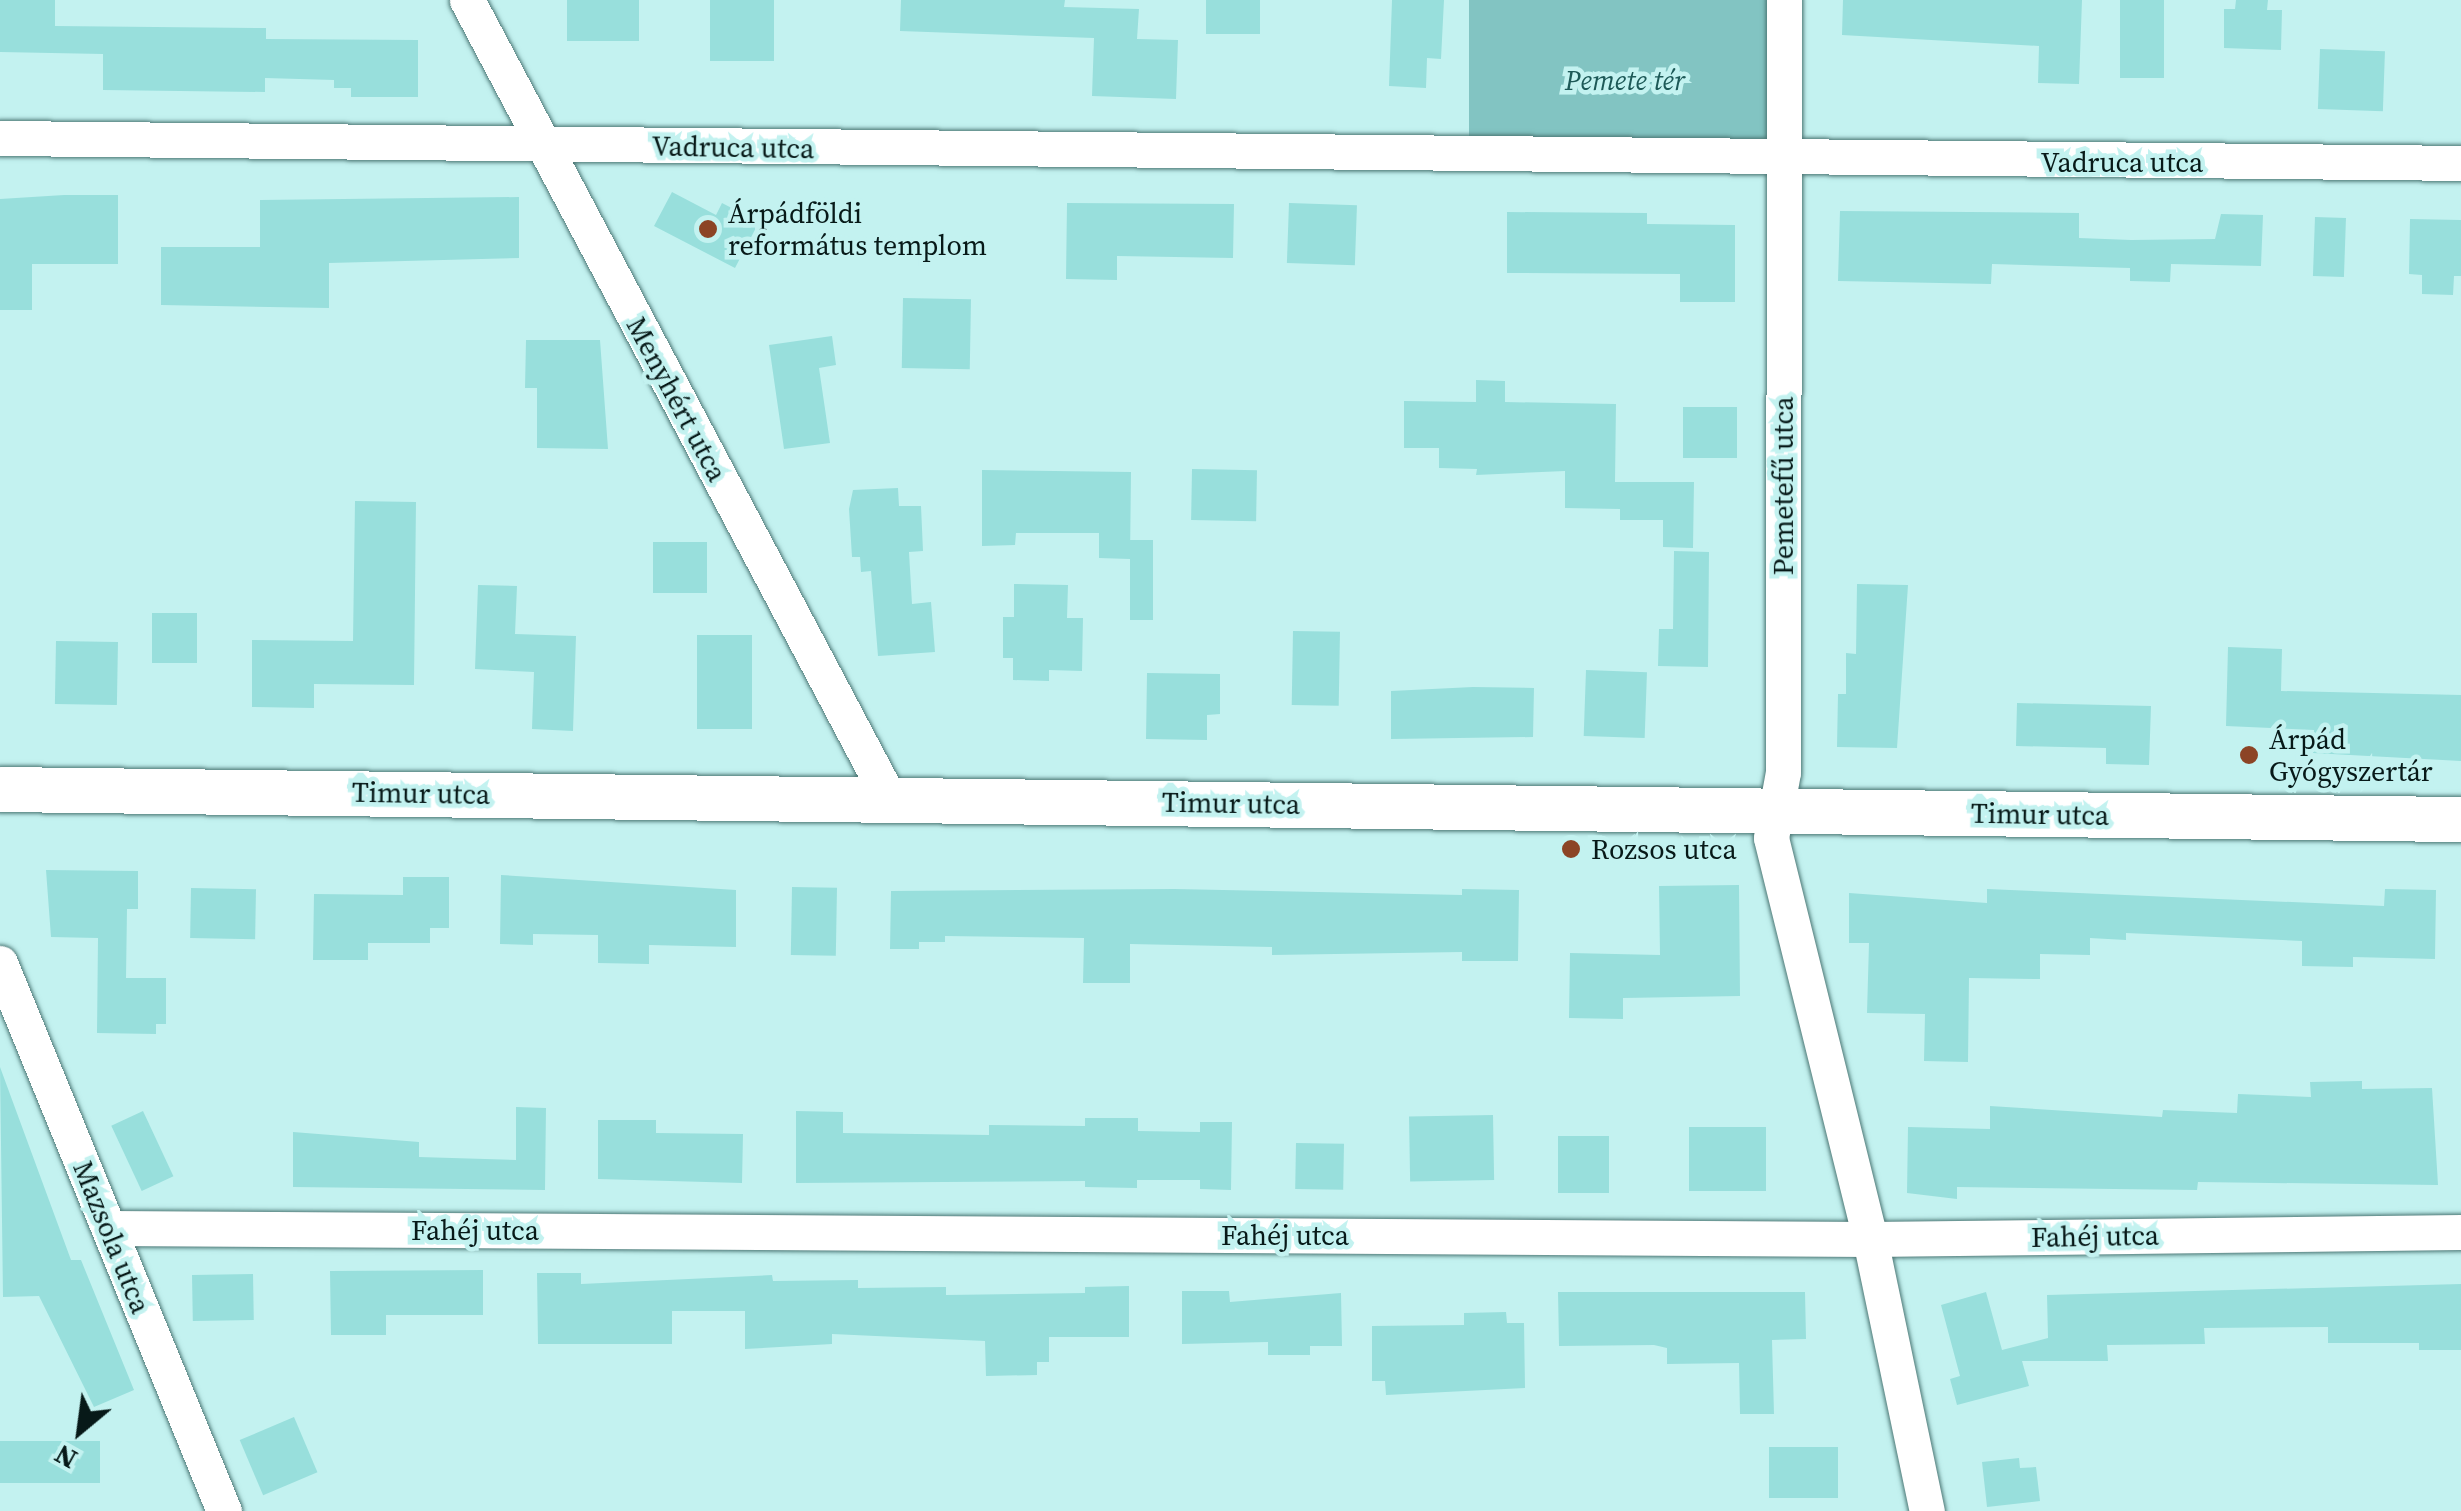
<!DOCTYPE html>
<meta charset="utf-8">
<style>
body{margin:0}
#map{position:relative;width:2461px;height:1511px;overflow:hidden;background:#c3f2f0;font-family:"Source Serif 4",serif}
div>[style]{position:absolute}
.green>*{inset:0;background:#82c4c2;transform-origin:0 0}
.building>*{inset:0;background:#98dfdc;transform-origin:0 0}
.roads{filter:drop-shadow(0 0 2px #4c7775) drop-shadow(0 0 2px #4c7775)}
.minor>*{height:35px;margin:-17.5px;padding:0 17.5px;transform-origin:17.5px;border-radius:17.5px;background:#fff}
.tertiary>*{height:45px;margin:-22.5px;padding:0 22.5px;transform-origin:22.5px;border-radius:22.5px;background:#fff}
.dots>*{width:28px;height:28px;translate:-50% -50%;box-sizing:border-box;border:5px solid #c3f2f0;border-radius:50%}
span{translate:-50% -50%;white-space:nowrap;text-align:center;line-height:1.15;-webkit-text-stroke:9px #c3f2f0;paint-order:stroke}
.park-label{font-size:28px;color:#1d5957;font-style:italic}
.street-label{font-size:28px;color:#071918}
.poi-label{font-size:28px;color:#071918}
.left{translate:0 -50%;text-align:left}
.north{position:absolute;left:30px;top:1381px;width:100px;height:100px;-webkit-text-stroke:8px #c3f2f0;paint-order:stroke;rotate:209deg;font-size:28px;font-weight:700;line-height:40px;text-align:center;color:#071918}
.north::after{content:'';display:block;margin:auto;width:35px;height:45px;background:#071918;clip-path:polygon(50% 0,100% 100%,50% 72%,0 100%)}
</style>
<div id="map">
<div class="green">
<div style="left:1469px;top:0;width:315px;height:157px"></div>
</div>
<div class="building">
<div style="clip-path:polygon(0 0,55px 0,55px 26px,266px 28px,266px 39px,418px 40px,418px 97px,351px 97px,351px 88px,334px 88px,334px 80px,265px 78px,265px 92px,103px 90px,103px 54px,0 52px)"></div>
<div style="left:567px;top:0;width:72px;height:41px"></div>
<div style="left:710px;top:0;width:64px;height:61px"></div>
<div style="clip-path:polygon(901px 0,1065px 0,1064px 7px,1139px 9px,1137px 39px,1178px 40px,1176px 99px,1092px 96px,1094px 38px,900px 31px)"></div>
<div style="left:1206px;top:0;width:54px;height:34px"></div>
<div style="clip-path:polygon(1392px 0,1444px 0,1441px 59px,1427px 58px,1426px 88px,1389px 86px)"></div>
<div style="clip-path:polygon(1843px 0,2082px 0,2079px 84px,2038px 83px,2039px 46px,1842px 35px)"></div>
<div style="left:2120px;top:0;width:44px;height:78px"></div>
<div style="clip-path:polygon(2236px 0,2268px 0,2267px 10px,2282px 10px,2281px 50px,2224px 48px,2224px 9px,2235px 9px)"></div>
<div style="left:2320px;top:49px;width:65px;height:60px;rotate:2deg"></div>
<div style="clip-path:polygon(672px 192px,716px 215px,722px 203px,759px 222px,735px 268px,654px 226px)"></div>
<div style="clip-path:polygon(64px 195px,118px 195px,118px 264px,32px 264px,32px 310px,0 310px,0 199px)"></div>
<div style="clip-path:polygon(519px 197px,519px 258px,329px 263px,329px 308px,161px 305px,161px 247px,260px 247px,260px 200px)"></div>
<div style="clip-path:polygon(1067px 203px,1234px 204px,1233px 258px,1117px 256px,1117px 280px,1066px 279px)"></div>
<div style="left:1289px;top:203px;width:68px;height:60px;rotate:2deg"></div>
<div style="clip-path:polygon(1840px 211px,2079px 213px,2079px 238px,2131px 240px,2215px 239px,2221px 214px,2263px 215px,2261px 266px,2171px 264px,2170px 282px,2130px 281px,2130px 268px,1992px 264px,1991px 284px,1838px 281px)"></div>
<div style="clip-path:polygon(1507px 212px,1647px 213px,1647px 224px,1735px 225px,1735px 302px,1680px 302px,1680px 274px,1507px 273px)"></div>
<div style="left:2315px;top:217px;width:31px;height:59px;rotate:2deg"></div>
<div style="clip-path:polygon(2410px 219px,2461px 220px,2461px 276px,2454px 276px,2453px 295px,2422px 294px,2422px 275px,2409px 274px)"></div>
<div style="left:903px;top:298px;width:68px;height:70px;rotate:1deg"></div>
<div style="clip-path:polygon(832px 336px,836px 365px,819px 368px,830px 443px,784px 449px,769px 345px)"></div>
<div style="clip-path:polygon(526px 340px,600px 340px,608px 449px,537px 448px,537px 388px,525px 388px)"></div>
<div style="clip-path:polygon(1476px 380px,1505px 381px,1505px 402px,1616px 404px,1615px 482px,1694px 482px,1693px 548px,1663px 547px,1663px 520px,1620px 520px,1620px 509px,1565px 508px,1565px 471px,1476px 475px,1477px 469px,1439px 468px,1439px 448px,1404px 448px,1404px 401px,1476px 402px)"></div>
<div style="left:1683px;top:407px;width:54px;height:51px"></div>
<div style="left:1192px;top:469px;width:65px;height:51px;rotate:1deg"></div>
<div style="clip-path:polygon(982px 470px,1131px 472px,1130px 559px,1099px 558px,1099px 533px,1016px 533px,1015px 545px,982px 546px)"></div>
<div style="clip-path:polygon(898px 488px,899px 506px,921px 506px,923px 551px,909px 552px,912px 604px,931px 602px,935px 652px,878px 656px,871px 571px,861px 572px,860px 557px,852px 557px,849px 509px,853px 490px)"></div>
<div style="clip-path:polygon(355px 501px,416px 502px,414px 685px,314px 684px,314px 708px,252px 707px,252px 640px,353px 641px)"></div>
<div style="left:1130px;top:540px;width:23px;height:80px"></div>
<div style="left:653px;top:542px;width:54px;height:51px"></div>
<div style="clip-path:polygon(1674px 551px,1709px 552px,1708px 667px,1658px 666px,1659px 629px,1673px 629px)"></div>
<div style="clip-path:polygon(1014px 584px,1068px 585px,1067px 618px,1083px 618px,1082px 671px,1049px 670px,1049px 681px,1013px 680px,1013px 658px,1003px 658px,1003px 617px,1014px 617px)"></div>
<div style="clip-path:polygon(1857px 584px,1908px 585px,1897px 748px,1837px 747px,1838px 694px,1846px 694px,1846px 653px,1856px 654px)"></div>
<div style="clip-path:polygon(478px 585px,517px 586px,515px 634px,576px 636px,573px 731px,532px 729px,534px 672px,475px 669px)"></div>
<div style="left:152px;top:613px;width:45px;height:50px"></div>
<div style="left:1293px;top:631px;width:47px;height:74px;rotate:1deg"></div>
<div style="left:697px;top:635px;width:55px;height:94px"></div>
<div style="left:56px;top:641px;width:62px;height:63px;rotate:1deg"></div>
<div style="clip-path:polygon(2228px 647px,2282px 649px,2281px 691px,2461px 695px,2461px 761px,2313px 753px,2314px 730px,2226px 726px)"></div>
<div style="left:1586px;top:670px;width:61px;height:66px;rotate:2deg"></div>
<div style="clip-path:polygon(1147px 673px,1220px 674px,1220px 714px,1207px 715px,1207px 740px,1146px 739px)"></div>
<div style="clip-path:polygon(1473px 687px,1534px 688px,1533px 737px,1391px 739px,1391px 691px)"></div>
<div style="clip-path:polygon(2017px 703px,2151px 706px,2149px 765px,2106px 764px,2106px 748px,2016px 746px)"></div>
<div style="clip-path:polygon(46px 870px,138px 871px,138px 909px,127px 909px,126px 978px,166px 978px,166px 1024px,156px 1024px,156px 1034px,97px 1033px,98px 938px,51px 937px)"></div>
<div style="clip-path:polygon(501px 875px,736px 890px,736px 947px,649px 945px,649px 964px,598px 963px,598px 935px,533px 934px,533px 945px,500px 944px)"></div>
<div style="clip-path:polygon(403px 877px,449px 877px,449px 928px,430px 928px,430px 943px,368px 943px,368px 960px,313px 960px,314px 894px,403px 895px)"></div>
<div style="clip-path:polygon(1739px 885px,1740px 996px,1623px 998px,1623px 1019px,1569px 1018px,1570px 953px,1660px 955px,1659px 886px)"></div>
<div style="left:792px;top:887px;width:45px;height:68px;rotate:1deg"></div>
<div style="left:191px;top:888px;width:65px;height:50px;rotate:1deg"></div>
<div style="clip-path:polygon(1174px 889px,1462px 895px,1462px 889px,1519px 890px,1518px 961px,1462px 961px,1462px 952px,1272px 955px,1272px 947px,1130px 944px,1130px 983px,1083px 983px,1084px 938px,945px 936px,945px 942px,919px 942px,919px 949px,890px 949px,891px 891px)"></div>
<div style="clip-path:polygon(1987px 889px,2384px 906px,2385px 889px,2436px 890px,2435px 959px,2353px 957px,2353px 967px,2302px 966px,2302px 941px,2126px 933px,2126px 940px,2090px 938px,2090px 955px,2040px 954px,2040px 979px,1969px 978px,1968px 1062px,1924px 1061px,1925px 1014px,1867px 1013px,1869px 943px,1849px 943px,1849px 893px,1987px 903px)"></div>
<div style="clip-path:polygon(0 1067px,71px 1260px,81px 1260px,134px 1390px,94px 1407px,39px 1296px,3px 1297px)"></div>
<div style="clip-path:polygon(2362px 1081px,2362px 1089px,2432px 1088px,2438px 1185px,2198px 1182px,2197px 1190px,1957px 1187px,1957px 1199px,1907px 1193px,1908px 1127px,1990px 1129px,1990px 1106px,2162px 1117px,2163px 1110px,2237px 1113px,2238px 1094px,2311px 1097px,2310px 1082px)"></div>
<div style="clip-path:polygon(516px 1107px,546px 1108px,545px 1190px,293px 1187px,293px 1132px,419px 1142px,419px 1157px,516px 1160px)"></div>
<div style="left:143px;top:1111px;width:72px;height:35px;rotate:65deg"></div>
<div style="clip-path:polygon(796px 1111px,843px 1112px,843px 1133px,989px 1135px,989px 1125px,1085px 1126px,1085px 1118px,1138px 1118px,1138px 1131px,1200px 1132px,1200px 1122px,1232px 1122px,1231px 1190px,1200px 1189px,1200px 1180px,1137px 1180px,1137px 1188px,1085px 1187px,1085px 1181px,796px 1183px)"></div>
<div style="left:1493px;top:1115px;width:65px;height:84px;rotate:89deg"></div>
<div style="clip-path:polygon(598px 1120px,656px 1120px,656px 1133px,743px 1134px,742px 1183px,598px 1179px)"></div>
<div style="left:1689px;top:1127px;width:77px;height:64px"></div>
<div style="left:1558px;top:1136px;width:51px;height:57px"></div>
<div style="left:1296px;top:1143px;width:48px;height:46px;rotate:1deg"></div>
<div style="clip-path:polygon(483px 1270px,483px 1315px,386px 1315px,386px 1335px,331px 1335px,330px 1271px)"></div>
<div style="clip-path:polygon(537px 1273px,581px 1273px,581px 1284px,772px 1275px,773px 1281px,858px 1280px,858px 1288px,946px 1287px,946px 1295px,1085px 1293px,1085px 1287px,1129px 1286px,1129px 1337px,1049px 1337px,1049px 1362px,1037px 1362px,1037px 1375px,986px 1376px,985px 1341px,832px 1334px,832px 1344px,745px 1349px,745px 1311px,672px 1311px,672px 1344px,538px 1344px)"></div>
<div style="left:253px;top:1274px;width:46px;height:61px;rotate:89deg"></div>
<div style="clip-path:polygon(2461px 1284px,2461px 1350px,2419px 1350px,2419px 1343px,2328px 1343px,2328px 1327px,2204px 1328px,2205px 1344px,2107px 1345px,2108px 1361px,2022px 1361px,2029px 1386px,1957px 1405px,1950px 1379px,1960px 1376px,1941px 1305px,1986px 1292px,2002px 1350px,2048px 1338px,2047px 1295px)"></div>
<div style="clip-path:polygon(1182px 1291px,1229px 1291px,1230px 1302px,1341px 1293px,1342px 1346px,1310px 1346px,1310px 1355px,1268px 1355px,1268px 1342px,1182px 1344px)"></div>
<div style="clip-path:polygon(1558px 1292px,1805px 1292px,1806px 1339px,1772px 1340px,1774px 1414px,1740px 1414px,1739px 1363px,1667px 1364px,1667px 1348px,1654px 1345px,1559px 1346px)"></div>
<div style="clip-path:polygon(1506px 1312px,1507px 1323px,1524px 1323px,1525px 1388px,1386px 1395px,1385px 1381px,1372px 1381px,1372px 1326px,1464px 1325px,1464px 1313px)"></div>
<div style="left:294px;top:1417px;width:60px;height:59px;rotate:67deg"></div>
<div style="left:0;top:1441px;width:100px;height:42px"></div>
<div style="left:1769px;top:1447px;width:69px;height:51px"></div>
<div style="clip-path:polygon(2019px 1458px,2020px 1468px,2036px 1467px,2040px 1501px,1987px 1507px,1982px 1462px)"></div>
</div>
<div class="roads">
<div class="minor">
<div style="left:467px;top:0;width:903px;rotate:62.13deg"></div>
<div style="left:1784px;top:0;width:772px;rotate:90.07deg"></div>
<div style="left:1783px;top:772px;width:67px;rotate:100.3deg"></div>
<div style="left:1771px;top:838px;width:413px;rotate:76.1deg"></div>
<div style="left:1870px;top:1239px;width:278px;rotate:78.2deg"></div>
<div style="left:0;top:138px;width:2461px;rotate:0.58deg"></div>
<div style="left:0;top:963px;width:592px;rotate:67.77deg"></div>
<div style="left:109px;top:1228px;width:1761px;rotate:0.36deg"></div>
<div style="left:1870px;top:1239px;width:591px;rotate:-0.68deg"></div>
</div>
<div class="tertiary">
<div style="left:0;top:789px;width:2461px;rotate:0.7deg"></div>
</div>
</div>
<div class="dots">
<div style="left:708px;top:229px;background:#8c4425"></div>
<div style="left:2249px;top:755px;background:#8c4425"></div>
<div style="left:1571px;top:849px;background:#8c4425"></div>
</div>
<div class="park-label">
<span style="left:1625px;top:80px">Pemete tér</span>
</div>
<div class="street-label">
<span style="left:733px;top:147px;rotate:1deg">Vadruca utca</span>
<span style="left:2122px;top:162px">Vadruca utca</span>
<span style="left:677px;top:399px;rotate:62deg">Menyhért utca</span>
<span style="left:1783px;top:486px;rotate:-90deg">Pemetefű utca</span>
<span style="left:421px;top:793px;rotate:1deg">Timur utca</span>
<span style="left:1231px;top:803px;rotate:1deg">Timur utca</span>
<span style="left:2040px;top:814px;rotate:1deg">Timur utca</span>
<span style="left:475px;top:1230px">Fahéj utca</span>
<span style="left:1285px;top:1235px">Fahéj utca</span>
<span style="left:2095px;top:1236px;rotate:-1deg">Fahéj utca</span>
<span style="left:112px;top:1237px;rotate:68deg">Mazsola utca</span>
</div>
<div class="poi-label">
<span class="left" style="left:728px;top:229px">Árpádföldi<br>református templom</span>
<span class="left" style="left:2269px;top:755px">Árpád<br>Gyógyszertár</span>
<span class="left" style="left:1591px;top:849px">Rozsos utca</span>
</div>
<div class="north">N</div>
</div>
